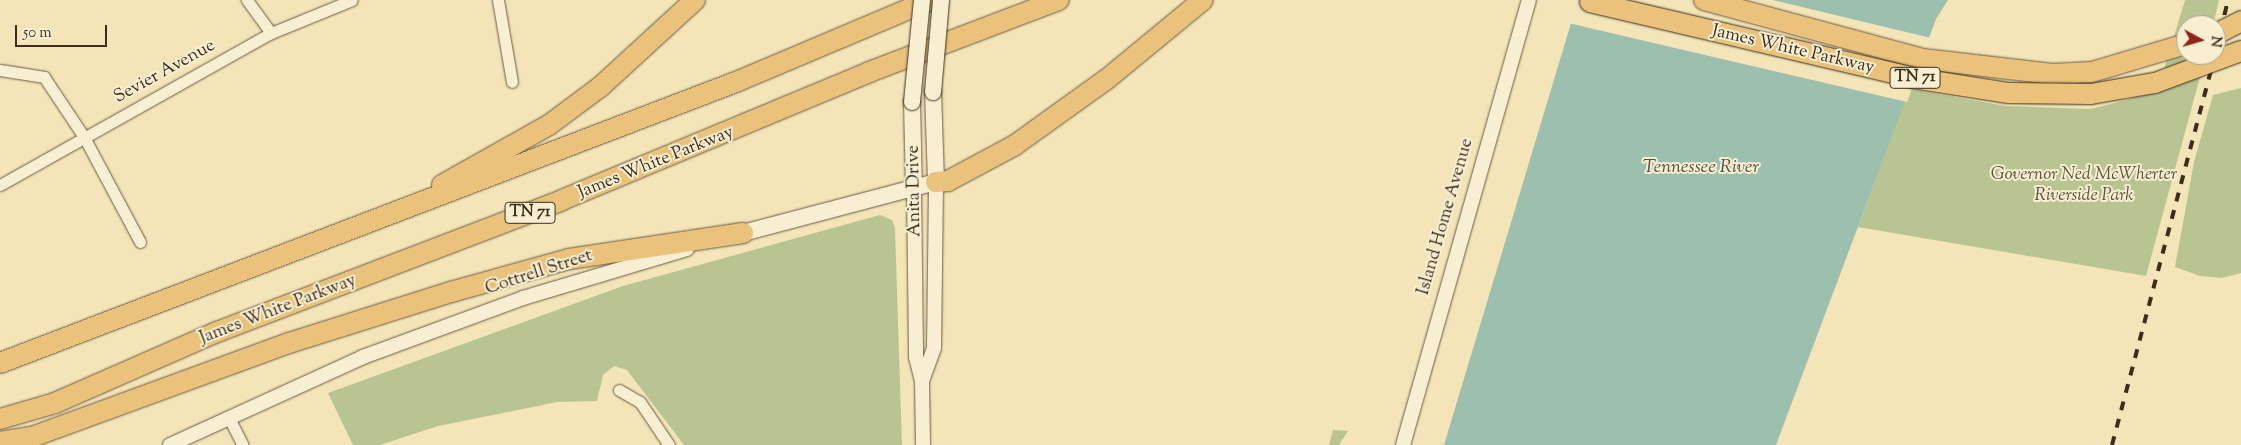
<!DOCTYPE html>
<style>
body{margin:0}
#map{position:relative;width:2241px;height:445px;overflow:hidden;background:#f4e5b9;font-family:"Sorts Mill Goudy",serif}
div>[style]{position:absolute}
.green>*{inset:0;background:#b8c592}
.water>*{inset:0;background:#9cbfae}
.pier>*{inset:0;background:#f4e5b9}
.roads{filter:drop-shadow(0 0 1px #6a5b43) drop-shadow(0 0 1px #6a5b43)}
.minor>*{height:11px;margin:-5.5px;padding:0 5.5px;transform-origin:5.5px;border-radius:5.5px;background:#f8eed2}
.tertiary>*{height:14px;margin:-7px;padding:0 7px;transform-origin:7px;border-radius:7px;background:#f8eed2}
.secondary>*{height:16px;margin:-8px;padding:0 8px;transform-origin:8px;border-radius:8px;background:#f8eed2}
.motorway>*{height:20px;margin:-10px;padding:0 10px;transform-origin:10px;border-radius:10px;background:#eac27c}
.rail>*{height:4px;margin-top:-2px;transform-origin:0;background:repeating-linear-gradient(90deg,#3c2d1c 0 9px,transparent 0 18px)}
.bridges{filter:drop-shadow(0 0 1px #3c2d1c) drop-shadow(0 0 1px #3c2d1c)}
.secondary-bridge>*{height:16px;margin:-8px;padding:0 8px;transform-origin:8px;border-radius:8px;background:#f8eed2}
.motorway-bridge>*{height:20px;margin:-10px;padding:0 10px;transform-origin:10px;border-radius:10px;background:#eac27c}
span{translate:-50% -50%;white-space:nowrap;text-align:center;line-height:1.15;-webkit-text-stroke:4px #f8eed2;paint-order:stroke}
.shield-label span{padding:1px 4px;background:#f8eed2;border:1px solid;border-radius:4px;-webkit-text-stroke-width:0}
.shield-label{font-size:16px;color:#3c2d1c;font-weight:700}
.street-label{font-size:18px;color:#3c2d1c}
.park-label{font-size:18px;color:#5b533a;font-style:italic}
.water-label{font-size:19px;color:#545240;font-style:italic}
.north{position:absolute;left:2176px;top:15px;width:50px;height:50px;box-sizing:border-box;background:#f8eed2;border:1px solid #ada189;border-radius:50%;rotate:96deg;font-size:14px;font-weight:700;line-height:20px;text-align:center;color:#3c2d1c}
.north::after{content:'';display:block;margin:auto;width:18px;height:22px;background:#8f2418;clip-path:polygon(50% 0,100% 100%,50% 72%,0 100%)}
.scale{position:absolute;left:15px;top:25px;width:92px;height:22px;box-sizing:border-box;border:2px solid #3c2d1c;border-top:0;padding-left:6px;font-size:15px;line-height:18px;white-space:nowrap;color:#3c2d1c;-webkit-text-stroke:4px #f8eed2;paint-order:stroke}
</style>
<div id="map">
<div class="green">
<div style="clip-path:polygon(2185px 0,2219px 0,2213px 25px,2186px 25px,2186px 55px,2206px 55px,2146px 276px,1858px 227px,1909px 89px,2006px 106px,2091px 109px,2157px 92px)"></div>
<div style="clip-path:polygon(2241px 88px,2241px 273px,2222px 278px,2200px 276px,2175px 267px,2194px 162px,2213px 95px)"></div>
<div style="clip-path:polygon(880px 215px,892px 220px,895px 228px,902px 445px,684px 445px,627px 370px,614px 366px,603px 375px,597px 401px,557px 402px,438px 426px,380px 445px,353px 445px,328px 393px,623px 286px)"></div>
<div style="clip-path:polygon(1333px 430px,1348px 431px,1339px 445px,1329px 445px)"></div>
</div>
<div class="water">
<div style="clip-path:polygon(1578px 0,1948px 0,1936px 19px,1776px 445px,1444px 445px)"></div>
</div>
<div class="pier">
<div style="clip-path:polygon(1576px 0,1773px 0,1931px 38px,1907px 102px,1568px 23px)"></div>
</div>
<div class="roads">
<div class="minor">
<div style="left:247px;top:0;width:41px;rotate:54deg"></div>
<div style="left:498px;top:0;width:83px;rotate:80.3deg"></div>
<div style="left:0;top:70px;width:45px;rotate:9deg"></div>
<div style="left:44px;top:77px;width:72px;rotate:56.3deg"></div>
<div style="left:84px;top:137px;width:119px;rotate:61.9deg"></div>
<div style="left:0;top:185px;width:311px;rotate:-29.3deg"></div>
<div style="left:271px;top:33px;width:87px;rotate:-22.2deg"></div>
<div style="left:619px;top:390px;width:24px;rotate:30deg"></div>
<div style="left:640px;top:402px;width:52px;rotate:56deg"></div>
<div style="left:229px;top:418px;width:30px;rotate:63deg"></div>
</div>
<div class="tertiary">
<div style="left:914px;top:188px;width:169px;rotate:89.3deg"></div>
<div style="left:916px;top:357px;width:25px;rotate:76deg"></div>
<div style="left:922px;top:381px;width:64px;rotate:89.1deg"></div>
<div style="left:922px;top:381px;width:35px;rotate:-70deg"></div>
<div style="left:934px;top:348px;width:166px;rotate:-89.3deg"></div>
<div style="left:170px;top:445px;width:212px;rotate:-24.5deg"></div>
<div style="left:363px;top:357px;width:171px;rotate:-20.2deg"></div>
<div style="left:523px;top:298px;width:171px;rotate:-16.6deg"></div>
<div style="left:1403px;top:445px;width:462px;rotate:-74.2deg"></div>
</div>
<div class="secondary">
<div style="left:912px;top:102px;width:86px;rotate:88.7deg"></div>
<div style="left:743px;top:233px;width:200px;rotate:-14.8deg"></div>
<div style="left:936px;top:182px;width:90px;rotate:-91.9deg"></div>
</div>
<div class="motorway">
<div style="left:1704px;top:0;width:227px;rotate:15.1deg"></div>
<div style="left:1923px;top:59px;width:130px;rotate:6.6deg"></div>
<div style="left:2052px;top:74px;width:40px;rotate:-2.9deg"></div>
<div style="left:2092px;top:72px;width:98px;rotate:-16.6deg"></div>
<div style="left:936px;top:182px;width:12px;rotate:-5deg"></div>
<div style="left:948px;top:181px;width:76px;rotate:-28.2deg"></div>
<div style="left:1015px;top:145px;width:113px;rotate:-35.7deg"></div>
<div style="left:1107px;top:79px;width:124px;rotate:-39.5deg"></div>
<div style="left:442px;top:185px;width:123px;rotate:-29.3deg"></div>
<div style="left:549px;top:125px;width:64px;rotate:-36.7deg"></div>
<div style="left:600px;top:87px;width:129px;rotate:-42.5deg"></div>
<div style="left:0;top:363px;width:788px;rotate:-20.9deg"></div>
<div style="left:736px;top:82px;width:211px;rotate:-22.9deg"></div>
<div style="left:0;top:419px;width:57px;rotate:-16.2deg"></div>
<div style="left:55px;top:403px;width:177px;rotate:-23.7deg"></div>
<div style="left:217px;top:332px;width:369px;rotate:-20.9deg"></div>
<div style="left:562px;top:200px;width:333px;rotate:-22.6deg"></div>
<div style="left:869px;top:72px;width:203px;rotate:-20.8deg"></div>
<div style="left:0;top:442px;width:32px;rotate:-9deg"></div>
<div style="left:32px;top:437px;width:274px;rotate:-20.1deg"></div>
<div style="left:289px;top:343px;width:170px;rotate:-17.5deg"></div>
<div style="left:451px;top:292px;width:123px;rotate:-15.6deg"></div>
<div style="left:569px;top:259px;width:176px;rotate:-8.5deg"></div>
</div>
</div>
<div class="rail">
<div style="left:2216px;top:50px;width:51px;rotate:-76.5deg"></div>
<div style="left:2112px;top:445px;width:403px;rotate:-75.2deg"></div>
</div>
<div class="bridges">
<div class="secondary-bridge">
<div style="left:933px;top:92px;width:92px;rotate:-85deg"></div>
<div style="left:912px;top:102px;width:102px;rotate:-84.4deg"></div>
</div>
<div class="motorway-bridge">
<div style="left:1590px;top:2px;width:332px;rotate:13.2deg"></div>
<div style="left:1913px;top:78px;width:97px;rotate:8.9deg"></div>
<div style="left:2009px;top:93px;width:82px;rotate:0.7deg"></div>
<div style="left:2091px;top:94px;width:65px;rotate:-9.8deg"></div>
<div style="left:2155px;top:83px;width:92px;rotate:-20.4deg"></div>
<div style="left:2216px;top:34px;width:28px;rotate:-27deg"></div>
</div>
</div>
<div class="shield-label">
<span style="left:1915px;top:78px">TN 71</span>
<span style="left:530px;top:213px">TN 71</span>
</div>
<div class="street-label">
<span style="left:1793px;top:50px;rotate:13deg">James White Parkway</span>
<span style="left:165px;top:72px;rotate:-29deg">Sevier Avenue</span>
<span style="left:656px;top:163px;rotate:-22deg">James White Parkway</span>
<span style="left:915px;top:191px;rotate:-91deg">Anita Drive</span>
<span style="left:1446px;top:217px;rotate:-74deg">Island Home Avenue</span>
<span style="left:539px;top:273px;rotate:-18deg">Cottrell Street</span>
<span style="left:278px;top:310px;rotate:-21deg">James White Parkway</span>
</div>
<div class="park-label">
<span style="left:2084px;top:186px">Governor Ned McWherter<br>Riverside Park</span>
</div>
<div class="water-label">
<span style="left:1701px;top:168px">Tennessee River</span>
</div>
<div class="north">N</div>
<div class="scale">50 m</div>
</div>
